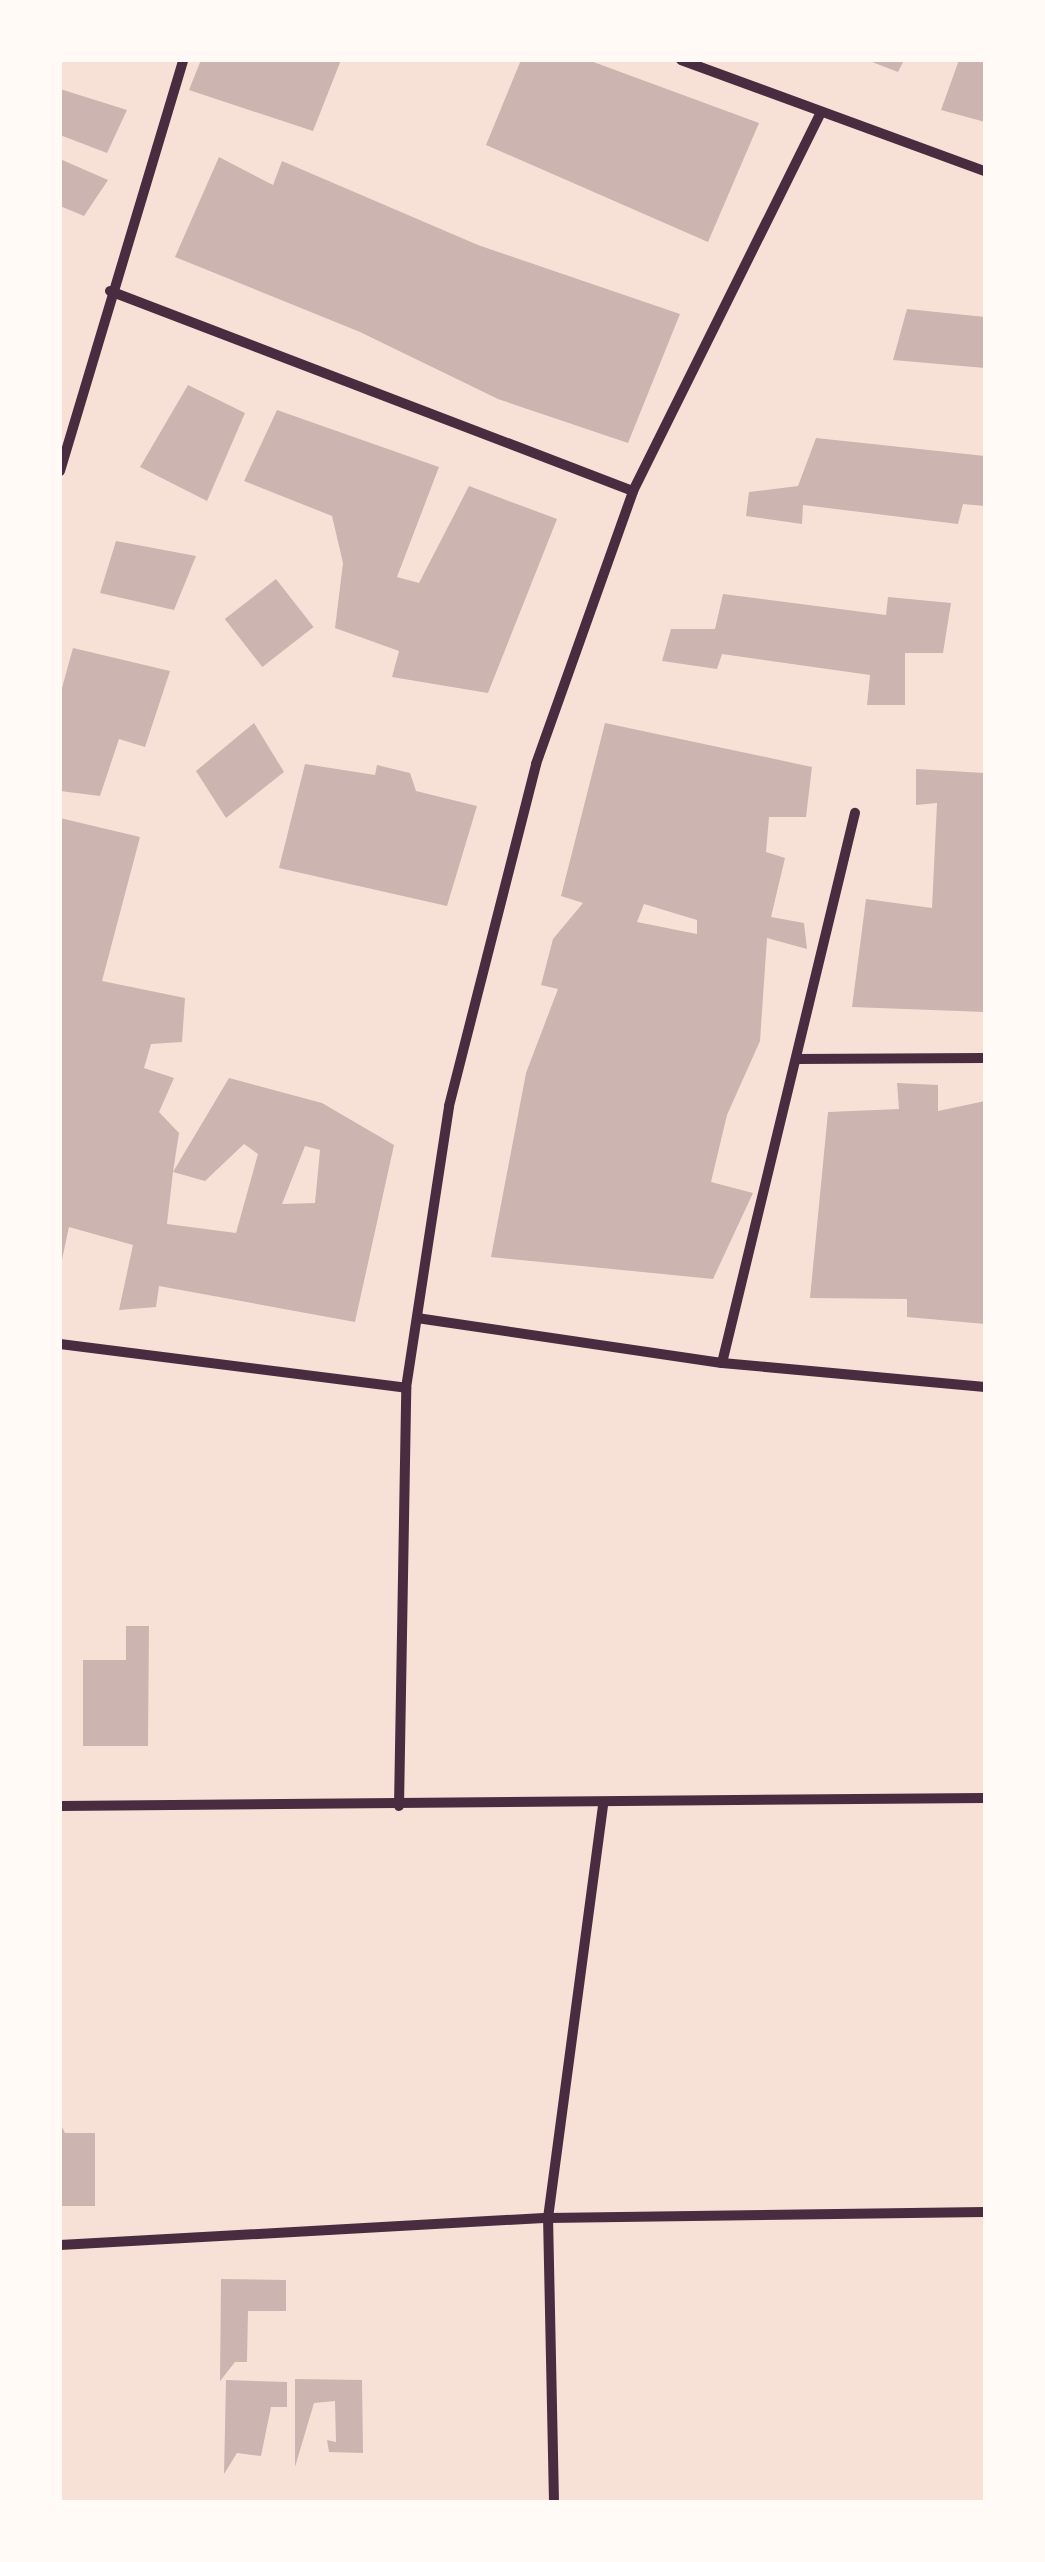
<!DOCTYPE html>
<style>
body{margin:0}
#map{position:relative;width:1045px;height:2562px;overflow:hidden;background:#f7e1d7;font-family:Arial,sans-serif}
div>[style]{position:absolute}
.building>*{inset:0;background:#ccb4b1;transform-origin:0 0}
.minor>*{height:10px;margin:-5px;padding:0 5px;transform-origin:5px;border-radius:5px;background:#4a2c40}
span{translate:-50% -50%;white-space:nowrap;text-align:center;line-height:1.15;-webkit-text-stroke:10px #fffaf5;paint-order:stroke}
.frame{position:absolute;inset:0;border:62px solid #fffaf5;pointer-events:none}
</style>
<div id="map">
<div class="building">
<div style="clip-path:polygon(201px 60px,341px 60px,313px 131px,189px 90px)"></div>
<div style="clip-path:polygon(521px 60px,588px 60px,759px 123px,708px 242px,486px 145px)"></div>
<div style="clip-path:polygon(867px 60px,904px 60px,898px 72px)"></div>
<div style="clip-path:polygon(959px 60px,985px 60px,985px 122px,941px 110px)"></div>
<div style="clip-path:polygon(60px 89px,127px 110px,107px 153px,60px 135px)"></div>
<div style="clip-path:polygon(219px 157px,273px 185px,282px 161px,478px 245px,680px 314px,628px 443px,498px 399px,360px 332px,175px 257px)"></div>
<div style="clip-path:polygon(60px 159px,108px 180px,84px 216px,60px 206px)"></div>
<div style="clip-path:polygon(907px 309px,985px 317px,985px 368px,893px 360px)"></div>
<div style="clip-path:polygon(188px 385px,245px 413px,207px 501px,140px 467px)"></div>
<div style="clip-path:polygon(277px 410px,439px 467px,397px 577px,419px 583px,469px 486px,557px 519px,488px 693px,392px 677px,399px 651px,335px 628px,343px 563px,332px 516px,244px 481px)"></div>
<div style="clip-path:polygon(816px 438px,985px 456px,985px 506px,963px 504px,958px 524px,803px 505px,802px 524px,746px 516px,749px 492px,798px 486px)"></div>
<div style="clip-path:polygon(116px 541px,196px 556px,174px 610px,100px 593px)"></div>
<div style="left:276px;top:579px;width:61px;height:65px;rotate:52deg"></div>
<div style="clip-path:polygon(723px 594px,886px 615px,888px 597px,951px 603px,943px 653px,905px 653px,905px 705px,867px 705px,870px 675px,722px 654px,717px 669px,662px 661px,671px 629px,715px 629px)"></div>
<div style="clip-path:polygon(73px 648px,170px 671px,145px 747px,119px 739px,100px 796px,60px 791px,60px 695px)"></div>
<div style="clip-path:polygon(254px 723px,284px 772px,226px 818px,196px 771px)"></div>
<div style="clip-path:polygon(evenodd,605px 723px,812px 767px,806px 817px,769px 817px,766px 852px,785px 858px,771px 917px,804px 923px,807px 949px,767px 938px,760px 1041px,727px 1115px,711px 1182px,753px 1193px,713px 1279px,491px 1257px,526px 1073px,558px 989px,541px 985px,553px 939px,583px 903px,561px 896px,605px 723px,644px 904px,697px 920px,697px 934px,637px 922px,644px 904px)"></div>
<div style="clip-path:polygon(305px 764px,375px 775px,377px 765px,410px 773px,416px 791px,477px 806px,447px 906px,279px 868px)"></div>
<div style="clip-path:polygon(916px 769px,985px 773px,985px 1012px,852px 1007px,866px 899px,932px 908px,937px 803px,916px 805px)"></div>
<div style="clip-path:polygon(evenodd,60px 818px,140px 837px,102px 981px,185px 998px,182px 1042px,151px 1044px,144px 1068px,174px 1078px,159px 1112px,179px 1133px,173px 1172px,229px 1078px,322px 1103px,394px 1145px,355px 1322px,159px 1286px,156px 1307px,119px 1310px,133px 1245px,69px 1227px,60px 1269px,60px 818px,244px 1144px,258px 1154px,236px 1233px,167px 1224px,173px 1172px,205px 1181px,244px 1144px,60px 818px,305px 1146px,320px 1150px,315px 1203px,282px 1204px,305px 1146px)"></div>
<div style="clip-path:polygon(897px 1083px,938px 1085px,938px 1111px,985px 1101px,985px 1324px,907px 1317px,907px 1299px,810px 1298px,828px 1112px,899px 1109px)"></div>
<div style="clip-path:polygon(126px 1626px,149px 1626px,148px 1746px,83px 1746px,83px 1660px,126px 1660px)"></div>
<div style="clip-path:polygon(60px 2123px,65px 2133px,95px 2133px,95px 2206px,60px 2206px)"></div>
<div style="clip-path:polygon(221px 2279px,286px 2280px,286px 2311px,248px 2311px,247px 2362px,235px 2362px,220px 2381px)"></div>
<div style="clip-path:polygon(295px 2379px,362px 2380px,363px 2453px,329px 2452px,327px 2440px,336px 2442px,335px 2401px,314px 2403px,295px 2467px)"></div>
<div style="clip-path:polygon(226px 2380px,287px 2382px,287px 2407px,271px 2407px,261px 2456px,237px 2453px,224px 2474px)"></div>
</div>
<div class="minor">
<div style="left:681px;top:60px;width:324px;rotate:20.1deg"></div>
<div style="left:110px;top:291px;width:560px;rotate:20.93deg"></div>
<div style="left:60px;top:471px;width:429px;rotate:-73.3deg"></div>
<div style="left:796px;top:1059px;width:189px;rotate:-0.3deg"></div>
<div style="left:417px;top:1318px;width:308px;rotate:8.4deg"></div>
<div style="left:722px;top:1363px;width:264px;rotate:5.2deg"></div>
<div style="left:60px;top:1344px;width:349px;rotate:7.2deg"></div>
<div style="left:722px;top:1363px;width:566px;rotate:-76.41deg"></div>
<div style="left:60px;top:1806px;width:925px;rotate:-0.5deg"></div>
<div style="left:399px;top:1806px;width:418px;rotate:-89deg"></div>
<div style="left:406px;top:1388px;width:285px;rotate:-81.3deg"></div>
<div style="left:449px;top:1106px;width:353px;rotate:-75.7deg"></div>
<div style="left:536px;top:764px;width:290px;rotate:-70.4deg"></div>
<div style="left:633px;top:491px;width:422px;rotate:-63.6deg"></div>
<div style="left:60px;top:2245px;width:489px;rotate:-3.2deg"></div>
<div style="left:548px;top:2218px;width:437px;rotate:-0.8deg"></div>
<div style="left:554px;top:2502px;width:284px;rotate:-91.2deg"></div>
<div style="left:548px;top:2218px;width:418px;rotate:-82.4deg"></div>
</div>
<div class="frame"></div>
</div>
